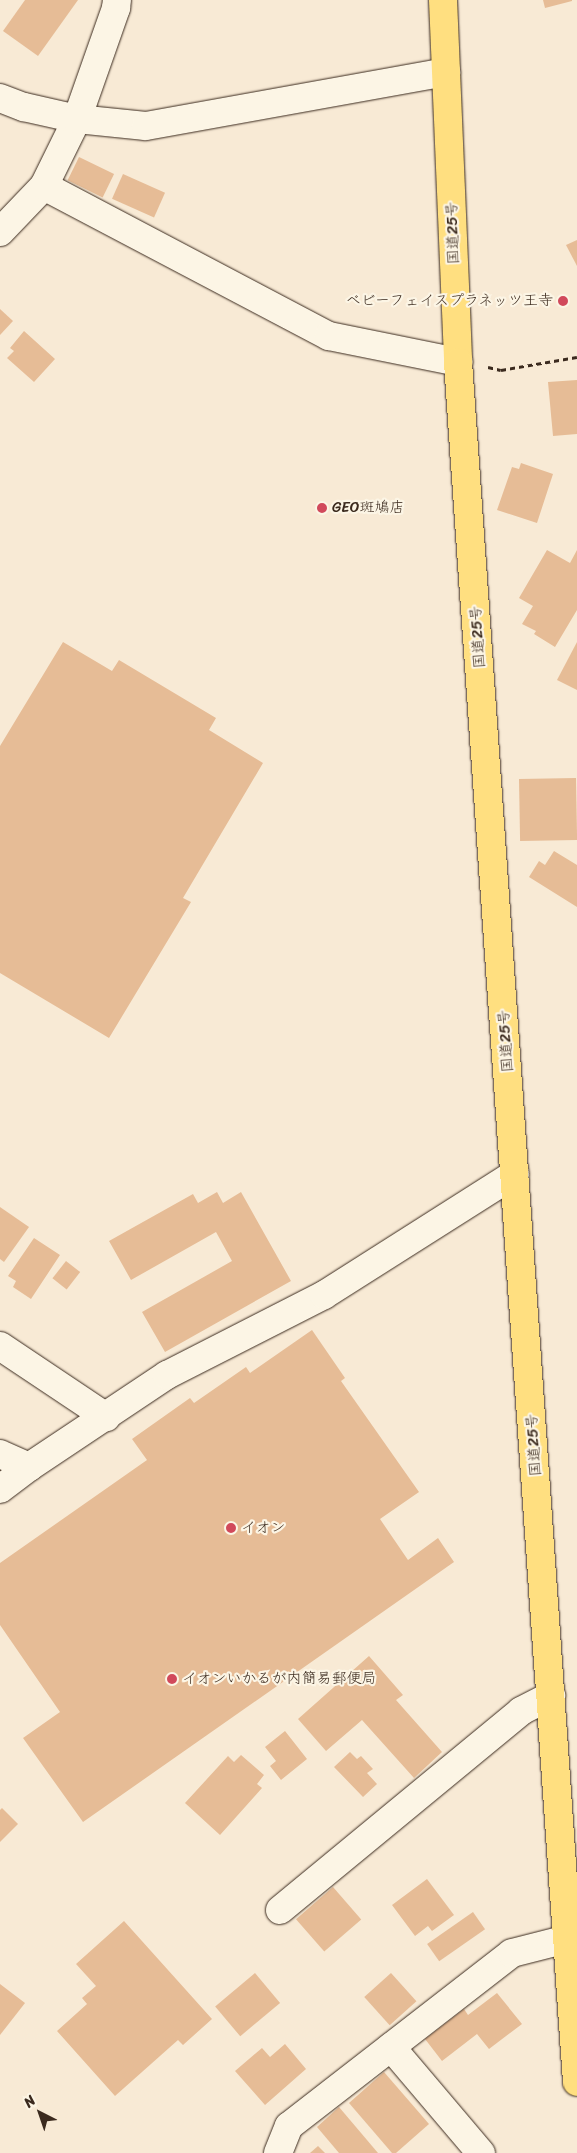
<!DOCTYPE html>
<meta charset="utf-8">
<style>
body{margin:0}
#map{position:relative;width:577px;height:2153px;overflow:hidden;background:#f8ead5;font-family:Sriracha,"Klee One",sans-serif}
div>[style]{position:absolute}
.building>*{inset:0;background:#e6bc96;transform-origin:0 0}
.path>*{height:3px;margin-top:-1.5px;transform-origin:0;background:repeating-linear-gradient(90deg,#3b2a1e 0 5px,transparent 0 9px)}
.roads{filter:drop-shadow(0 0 1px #3b2a1e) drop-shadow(0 0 1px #3b2a1e)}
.minor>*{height:28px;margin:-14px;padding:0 14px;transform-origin:14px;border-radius:14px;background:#fcf5e5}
.tertiary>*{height:28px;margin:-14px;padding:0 14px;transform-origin:14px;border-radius:14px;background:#fcf5e5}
.trunk>*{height:28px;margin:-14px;padding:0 14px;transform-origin:14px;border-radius:14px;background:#ffdf80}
.dots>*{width:14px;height:14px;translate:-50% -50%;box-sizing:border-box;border:2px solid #fcf5e5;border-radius:50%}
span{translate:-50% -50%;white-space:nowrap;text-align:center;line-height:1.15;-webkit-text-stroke:4.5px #fcf5e5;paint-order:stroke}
.street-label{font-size:15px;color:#3b2a1e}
.poi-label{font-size:15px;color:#3b2a1e}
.right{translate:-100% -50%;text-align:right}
.left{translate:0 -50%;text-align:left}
.north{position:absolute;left:15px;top:2088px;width:50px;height:50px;-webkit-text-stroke:4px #fcf5e5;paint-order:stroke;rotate:319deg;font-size:14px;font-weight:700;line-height:20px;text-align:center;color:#3b2a1e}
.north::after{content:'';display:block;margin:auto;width:18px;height:22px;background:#3b2a1e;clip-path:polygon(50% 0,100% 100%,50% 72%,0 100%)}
</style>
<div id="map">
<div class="building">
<div style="clip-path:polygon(25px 0,78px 0,38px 56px,3px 31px)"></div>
<div style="clip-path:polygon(543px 0,572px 0,572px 1px,545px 8px)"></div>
<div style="left:79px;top:157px;width:39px;height:26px;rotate:26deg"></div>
<div style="left:123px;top:174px;width:46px;height:27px;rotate:24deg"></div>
<div style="clip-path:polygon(577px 240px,577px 266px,566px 245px)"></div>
<div style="clip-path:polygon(0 309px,13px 321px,0 335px)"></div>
<div style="clip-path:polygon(24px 331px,55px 359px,34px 382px,7px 358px,14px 351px,10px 348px)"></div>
<div style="clip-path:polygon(577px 380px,577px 434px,553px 436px,548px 382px)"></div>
<div style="clip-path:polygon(521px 463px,553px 474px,537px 523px,497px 510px,512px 467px,519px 469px)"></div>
<div style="clip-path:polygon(547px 550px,570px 563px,577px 550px,577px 610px,555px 647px,534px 634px,536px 631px,522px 624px,533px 606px,519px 598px)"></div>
<div style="clip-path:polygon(63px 642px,112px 671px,119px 660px,216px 718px,209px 730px,263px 763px,183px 898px,191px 902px,109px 1038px,0 973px,0 746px)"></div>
<div style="clip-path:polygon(577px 642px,577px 690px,557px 680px)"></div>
<div style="left:576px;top:778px;width:62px;height:57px;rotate:89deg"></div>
<div style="clip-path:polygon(554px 851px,577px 865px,577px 907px,529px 877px,539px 861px,545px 865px)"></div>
<div style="clip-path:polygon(217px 1192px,223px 1203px,241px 1192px,291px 1281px,165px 1352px,142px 1312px,232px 1261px,216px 1232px,131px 1280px,109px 1241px,193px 1194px,198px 1203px)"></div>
<div style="clip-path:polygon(0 1207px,29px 1227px,4px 1262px,0 1259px)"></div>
<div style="clip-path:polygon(34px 1238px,60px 1255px,31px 1299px,13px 1287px,16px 1281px,8px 1276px)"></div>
<div style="left:66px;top:1261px;width:18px;height:22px;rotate:38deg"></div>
<div style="clip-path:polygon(312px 1330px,345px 1378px,341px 1381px,419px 1492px,380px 1519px,408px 1560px,438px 1538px,454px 1562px,83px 1822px,23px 1738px,60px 1712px,0 1625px,0 1563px,147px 1460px,132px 1439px,190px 1398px,194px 1403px,246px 1367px,250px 1373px)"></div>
<div style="clip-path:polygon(369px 1656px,403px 1695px,396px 1700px,442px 1752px,414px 1778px,362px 1720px,326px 1751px,298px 1719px)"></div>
<div style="clip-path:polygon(285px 1731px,307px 1759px,281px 1780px,270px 1766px,276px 1761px,265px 1747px)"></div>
<div style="clip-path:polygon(350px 1752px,357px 1759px,361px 1756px,373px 1769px,367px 1773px,377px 1784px,363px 1797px,334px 1767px)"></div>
<div style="clip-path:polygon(241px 1755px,264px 1775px,257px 1784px,262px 1788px,220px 1835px,185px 1803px,228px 1756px,234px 1762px)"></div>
<div style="clip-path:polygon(2px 1808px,18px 1824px,0 1842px,0 1810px)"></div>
<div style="clip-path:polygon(427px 1879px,454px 1915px,432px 1931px,428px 1926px,415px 1936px,392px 1905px)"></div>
<div style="left:333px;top:1887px;width:43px;height:49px;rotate:49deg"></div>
<div style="left:473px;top:1912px;width:21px;height:56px;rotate:55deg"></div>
<div style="clip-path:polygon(124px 1921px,212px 2019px,183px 2045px,178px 2040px,115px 2096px,57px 2031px,87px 2004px,82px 1998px,96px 1986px,76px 1964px)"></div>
<div style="left:255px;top:1973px;width:39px;height:52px;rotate:50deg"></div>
<div style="left:391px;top:1973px;width:38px;height:36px;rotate:48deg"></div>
<div style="clip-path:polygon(0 1984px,25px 2003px,0 2035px)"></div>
<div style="clip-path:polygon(497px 1993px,522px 2024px,489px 2049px,477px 2034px,442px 2061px,425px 2039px,464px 2009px,468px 2015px)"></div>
<div style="clip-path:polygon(285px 2044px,306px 2069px,265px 2105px,235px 2071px,262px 2048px,270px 2057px)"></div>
<div style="clip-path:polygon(384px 2072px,429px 2124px,396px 2153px,392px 2153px,349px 2103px)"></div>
<div style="clip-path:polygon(339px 2107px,378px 2153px,339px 2153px,317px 2127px)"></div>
<div style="clip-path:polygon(318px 2146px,325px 2153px,310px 2153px)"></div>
</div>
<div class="path">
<div style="left:488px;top:367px;width:13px;rotate:13deg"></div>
<div style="left:501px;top:370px;width:77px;rotate:-9.7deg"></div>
</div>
<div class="roads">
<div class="minor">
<div style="left:44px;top:186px;width:322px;rotate:27.8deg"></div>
<div style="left:329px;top:336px;width:132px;rotate:11.4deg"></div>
<div style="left:0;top:232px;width:64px;rotate:-46.3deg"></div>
<div style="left:44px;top:186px;width:75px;rotate:-63.8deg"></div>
<div style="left:77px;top:119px;width:118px;rotate:-70.6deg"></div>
<div style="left:116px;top:8px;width:8px;rotate:-83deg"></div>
<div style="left:0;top:1346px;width:128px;rotate:33.8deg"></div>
<div style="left:0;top:1454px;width:32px;rotate:24deg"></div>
<div style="left:0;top:1489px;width:36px;rotate:-37deg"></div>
<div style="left:29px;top:1467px;width:166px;rotate:-33.7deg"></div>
<div style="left:167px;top:1375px;width:176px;rotate:-27deg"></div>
<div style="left:324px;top:1295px;width:226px;rotate:-32.4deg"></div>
<div style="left:280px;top:1910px;width:313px;rotate:-39.5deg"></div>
<div style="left:521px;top:1711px;width:34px;rotate:-27deg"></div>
<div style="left:391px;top:2047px;width:139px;rotate:49.7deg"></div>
<div style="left:278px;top:2153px;width:29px;rotate:-68deg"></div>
<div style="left:289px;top:2126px;width:282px;rotate:-37.8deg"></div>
<div style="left:512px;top:1953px;width:57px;rotate:-14.3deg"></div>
</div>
<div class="tertiary">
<div style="left:0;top:98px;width:26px;rotate:21deg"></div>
<div style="left:24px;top:107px;width:54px;rotate:12.8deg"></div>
<div style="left:77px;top:119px;width:69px;rotate:5.8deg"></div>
<div style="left:146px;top:126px;width:305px;rotate:-10.2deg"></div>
</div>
<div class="trunk">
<div style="left:443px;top:0;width:362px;rotate:87.6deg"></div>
<div style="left:458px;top:362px;width:1724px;rotate:86.04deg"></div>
</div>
</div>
<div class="dots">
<div style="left:563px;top:301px;background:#d1495b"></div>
<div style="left:322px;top:508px;background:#d1495b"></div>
<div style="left:231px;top:1528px;background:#d1495b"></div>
<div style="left:172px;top:1679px;background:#d1495b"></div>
</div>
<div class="street-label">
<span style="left:453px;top:233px;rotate:-92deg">国道25号</span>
<span style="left:478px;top:637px;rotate:-94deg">国道25号</span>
<span style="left:506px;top:1041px;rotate:-94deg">国道25号</span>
<span style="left:534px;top:1445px;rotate:-94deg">国道25号</span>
</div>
<div class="poi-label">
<span class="right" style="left:553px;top:301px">ベビーフェイスプラネッツ王寺</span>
<span class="left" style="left:332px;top:508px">GEO斑鳩店</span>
<span class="left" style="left:241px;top:1528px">イオン</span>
<span class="left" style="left:182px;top:1679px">イオンいかるが内簡易郵便局</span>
</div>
<div class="north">N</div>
</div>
